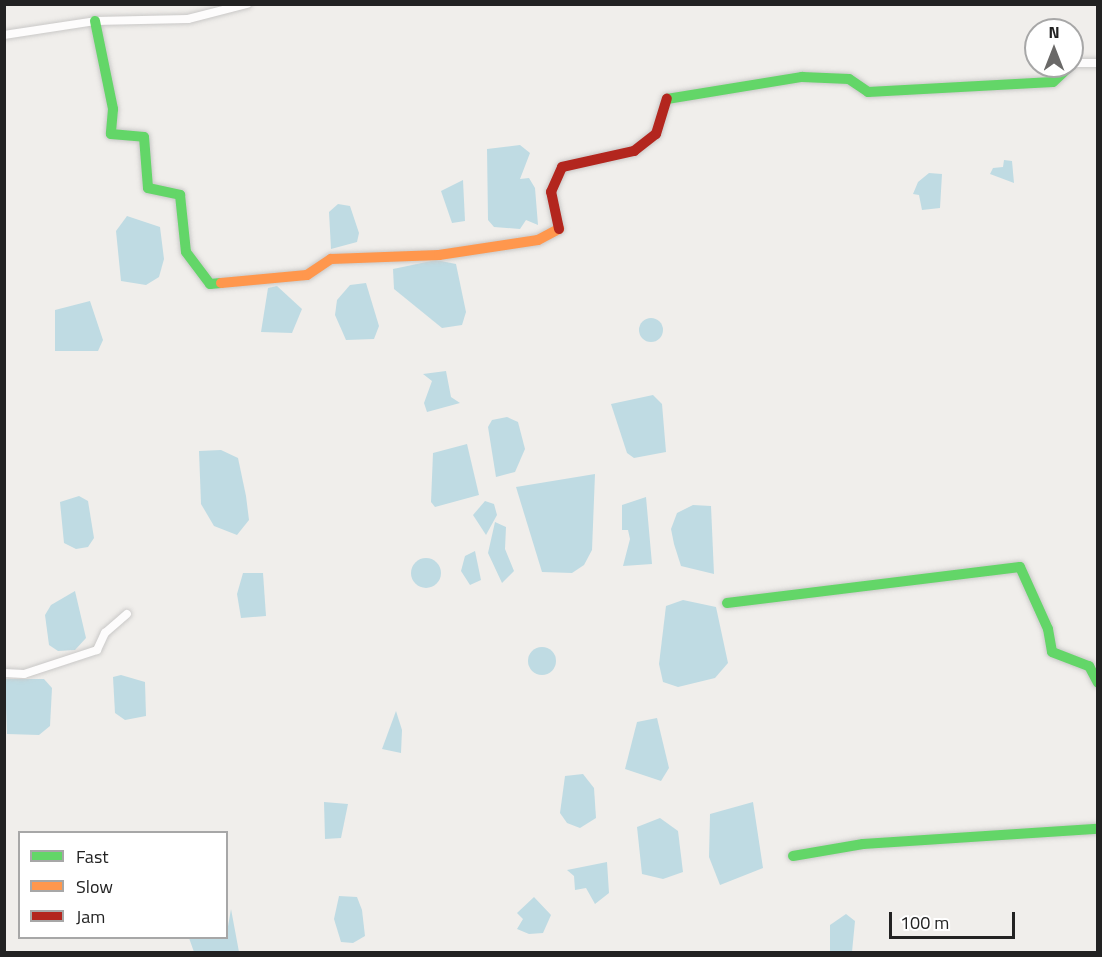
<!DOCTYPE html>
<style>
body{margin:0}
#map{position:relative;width:1102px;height:957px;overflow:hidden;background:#f0eeeb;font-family:"Titillium Web",sans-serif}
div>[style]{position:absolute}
.water>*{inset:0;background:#bfdbe3}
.round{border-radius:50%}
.roads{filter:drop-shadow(0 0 2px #c9c8c7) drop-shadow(0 0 2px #c9c8c7)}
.street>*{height:8px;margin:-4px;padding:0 4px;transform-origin:4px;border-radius:4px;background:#fdfcfc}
.fast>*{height:10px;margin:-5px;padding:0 5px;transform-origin:5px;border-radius:5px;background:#63d668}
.slow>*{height:10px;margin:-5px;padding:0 5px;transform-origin:5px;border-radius:5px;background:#ff974d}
.jam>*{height:10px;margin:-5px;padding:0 5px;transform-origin:5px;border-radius:5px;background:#b3261e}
span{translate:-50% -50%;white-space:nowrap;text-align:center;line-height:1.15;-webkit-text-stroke:6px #fff;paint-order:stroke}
.frame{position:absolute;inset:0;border:6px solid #222;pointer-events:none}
.legend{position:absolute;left:18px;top:831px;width:210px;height:108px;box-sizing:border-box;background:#fff;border:2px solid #a7a7a7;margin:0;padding:8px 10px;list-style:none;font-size:18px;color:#222}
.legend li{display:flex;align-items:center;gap:12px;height:30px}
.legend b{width:30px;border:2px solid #a7a7a7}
.north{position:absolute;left:1024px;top:18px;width:60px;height:60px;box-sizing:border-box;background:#fff;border:2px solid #a7a7a7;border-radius:50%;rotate:0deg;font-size:16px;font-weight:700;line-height:24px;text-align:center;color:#222}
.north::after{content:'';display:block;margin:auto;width:21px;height:27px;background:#6a6968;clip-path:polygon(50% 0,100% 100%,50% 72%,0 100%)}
.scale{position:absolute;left:889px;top:912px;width:126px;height:27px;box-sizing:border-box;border:3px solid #222;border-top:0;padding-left:8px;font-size:18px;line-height:21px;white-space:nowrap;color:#222;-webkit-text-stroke:4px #fff;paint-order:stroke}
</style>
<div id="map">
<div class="water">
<div style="clip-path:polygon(520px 145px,530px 153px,520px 179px,529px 178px,535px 188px,538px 225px,526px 220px,520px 229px,494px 227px,488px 220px,487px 149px)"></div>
<div style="clip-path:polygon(1004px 160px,1012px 161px,1014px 183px,990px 174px,993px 168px,1003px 167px)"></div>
<div style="clip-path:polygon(942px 174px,940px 208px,922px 210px,919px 195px,913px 194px,918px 182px,929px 173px)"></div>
<div style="clip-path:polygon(463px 180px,465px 221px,452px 223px,441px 191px)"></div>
<div style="clip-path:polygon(338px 204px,350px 206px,359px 233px,357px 242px,331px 249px,329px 212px)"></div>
<div style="clip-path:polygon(127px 216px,160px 227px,164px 259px,159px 277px,146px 285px,121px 281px,116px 231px)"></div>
<div style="clip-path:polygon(436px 260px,456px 264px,466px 312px,462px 325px,442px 328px,394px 289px,393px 269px)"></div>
<div style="clip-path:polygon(366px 283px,379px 326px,374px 339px,346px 340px,335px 315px,337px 300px,350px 285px)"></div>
<div style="clip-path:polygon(277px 286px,302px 309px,292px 333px,261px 332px,268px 288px)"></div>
<div style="clip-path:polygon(90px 301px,103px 340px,98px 351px,55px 351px,55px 310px)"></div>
<div class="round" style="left:639px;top:318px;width:24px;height:24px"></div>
<div style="clip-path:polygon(446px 371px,451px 397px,460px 403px,427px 412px,424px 403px,432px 381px,423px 374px)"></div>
<div style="clip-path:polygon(653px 395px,662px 404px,666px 452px,634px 458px,627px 453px,611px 404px)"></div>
<div style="clip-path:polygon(507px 417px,518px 422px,525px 449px,515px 472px,496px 477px,488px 427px,492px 420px)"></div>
<div style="clip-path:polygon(467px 444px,479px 495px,435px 507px,431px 502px,433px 453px)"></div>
<div style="clip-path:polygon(221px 450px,238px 458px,246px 496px,249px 520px,237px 535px,214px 526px,201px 504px,199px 451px)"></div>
<div style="clip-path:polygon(595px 474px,592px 550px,584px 565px,572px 573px,542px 572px,516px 487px)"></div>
<div style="clip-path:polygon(79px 496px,88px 501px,94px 538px,88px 547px,76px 549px,64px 543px,60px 502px)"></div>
<div style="clip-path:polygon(646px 497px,652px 564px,623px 566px,630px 539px,628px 530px,622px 530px,622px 505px)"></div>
<div style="clip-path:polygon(485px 501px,494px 504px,497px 515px,486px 535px,473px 515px)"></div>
<div style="clip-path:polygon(693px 505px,711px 506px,714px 574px,681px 566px,674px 544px,671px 529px,677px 513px)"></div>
<div style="clip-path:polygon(495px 522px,506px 527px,505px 549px,514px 571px,502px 583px,488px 553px)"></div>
<div style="clip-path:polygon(475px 551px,481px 580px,470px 585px,461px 571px,465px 556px)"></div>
<div class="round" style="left:411px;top:558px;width:30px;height:30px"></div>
<div style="clip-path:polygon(243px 573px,263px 573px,266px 616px,241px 618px,237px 594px)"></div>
<div style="clip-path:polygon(75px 591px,86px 638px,75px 650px,58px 651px,49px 645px,45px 615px,51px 605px)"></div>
<div style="clip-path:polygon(683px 600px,716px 607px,728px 663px,715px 678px,678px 687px,663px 682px,659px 664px,666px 606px)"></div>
<div class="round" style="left:528px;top:647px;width:28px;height:28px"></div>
<div style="clip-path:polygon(121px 675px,145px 682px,146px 716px,125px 720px,115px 713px,113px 677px)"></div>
<div style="clip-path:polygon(5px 679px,44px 679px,52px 688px,50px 726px,39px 735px,7px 734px)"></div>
<div style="clip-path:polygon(396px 711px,402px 730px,401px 753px,382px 749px)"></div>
<div style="clip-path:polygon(657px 718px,669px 768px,661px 781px,625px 769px,637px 722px)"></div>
<div style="clip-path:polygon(583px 774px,594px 788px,596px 818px,580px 828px,567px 823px,560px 813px,565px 776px)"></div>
<div style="clip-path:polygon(324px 802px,348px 804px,341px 838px,325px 839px)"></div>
<div style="clip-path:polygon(753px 802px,763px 868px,720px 885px,709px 857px,710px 814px)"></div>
<div style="clip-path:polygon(660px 818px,678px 831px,683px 872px,663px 879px,642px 874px,637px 827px)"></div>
<div style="clip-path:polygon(607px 862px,609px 893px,595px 904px,586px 888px,575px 890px,574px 876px,567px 870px)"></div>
<div style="clip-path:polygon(339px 896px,357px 897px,362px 910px,365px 936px,353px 943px,341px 942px,334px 919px)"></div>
<div style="clip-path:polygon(534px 897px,551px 915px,543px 933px,529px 934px,517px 929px,523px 919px,517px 913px)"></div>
<div style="clip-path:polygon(231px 909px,239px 952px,194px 952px,189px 938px,226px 938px)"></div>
<div style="clip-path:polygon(846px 914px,855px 921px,852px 952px,830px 952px,830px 925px)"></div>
</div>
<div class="roads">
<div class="street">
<div style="left:4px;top:35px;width:92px;rotate:-8.7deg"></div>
<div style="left:95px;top:21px;width:93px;rotate:-1.2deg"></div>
<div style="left:188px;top:19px;width:61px;rotate:-14.3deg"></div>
<div style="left:1072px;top:63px;width:26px"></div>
<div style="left:4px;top:673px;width:20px;rotate:3deg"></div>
<div style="left:24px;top:674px;width:77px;rotate:-18.2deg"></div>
<div style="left:97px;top:650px;width:19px;rotate:-65deg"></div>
<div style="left:105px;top:633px;width:29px;rotate:-41deg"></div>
</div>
<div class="fast">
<div style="left:95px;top:21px;width:90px;rotate:78.4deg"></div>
<div style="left:113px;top:109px;width:25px;rotate:95deg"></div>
<div style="left:111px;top:134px;width:33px;rotate:5deg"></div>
<div style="left:144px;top:137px;width:51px;rotate:85.5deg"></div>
<div style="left:148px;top:188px;width:33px;rotate:12deg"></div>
<div style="left:180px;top:195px;width:57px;rotate:84deg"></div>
<div style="left:186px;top:252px;width:40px;rotate:53deg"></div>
<div style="left:210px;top:284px;width:11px;rotate:-5deg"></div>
<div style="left:667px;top:99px;width:137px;rotate:-9.3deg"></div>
<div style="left:802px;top:77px;width:47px;rotate:2.4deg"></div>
<div style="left:849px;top:79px;width:23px;rotate:34deg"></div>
<div style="left:868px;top:92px;width:185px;rotate:-3.1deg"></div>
<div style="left:1053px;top:82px;width:23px;rotate:-43deg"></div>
<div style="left:727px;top:603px;width:295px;rotate:-7deg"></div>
<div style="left:1020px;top:567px;width:68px;rotate:65.7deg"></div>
<div style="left:1048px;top:629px;width:23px;rotate:80deg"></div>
<div style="left:1052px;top:652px;width:40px;rotate:21deg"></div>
<div style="left:1089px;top:666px;width:19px;rotate:62deg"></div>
<div style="left:793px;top:856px;width:71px;rotate:-9.7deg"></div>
<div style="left:863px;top:844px;width:235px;rotate:-3.7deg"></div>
</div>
<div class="slow">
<div style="left:221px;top:283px;width:86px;rotate:-5.3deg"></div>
<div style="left:307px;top:275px;width:29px;rotate:-34deg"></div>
<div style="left:331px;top:259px;width:108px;rotate:-2.1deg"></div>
<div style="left:439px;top:255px;width:100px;rotate:-8.6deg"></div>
<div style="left:538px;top:240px;width:24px;rotate:-28deg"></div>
</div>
<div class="jam">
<div style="left:559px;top:229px;width:38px;rotate:-102deg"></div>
<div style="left:551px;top:192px;width:27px;rotate:-66deg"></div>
<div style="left:562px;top:167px;width:74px;rotate:-12.5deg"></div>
<div style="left:634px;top:151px;width:28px;rotate:-38deg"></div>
<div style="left:656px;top:134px;width:37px;rotate:-73deg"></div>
</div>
</div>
<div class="frame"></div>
<ul class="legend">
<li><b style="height:8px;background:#63d668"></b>Fast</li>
<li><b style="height:8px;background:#ff974d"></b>Slow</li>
<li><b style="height:8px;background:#b3261e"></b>Jam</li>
</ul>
<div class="north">N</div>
<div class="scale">100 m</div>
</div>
